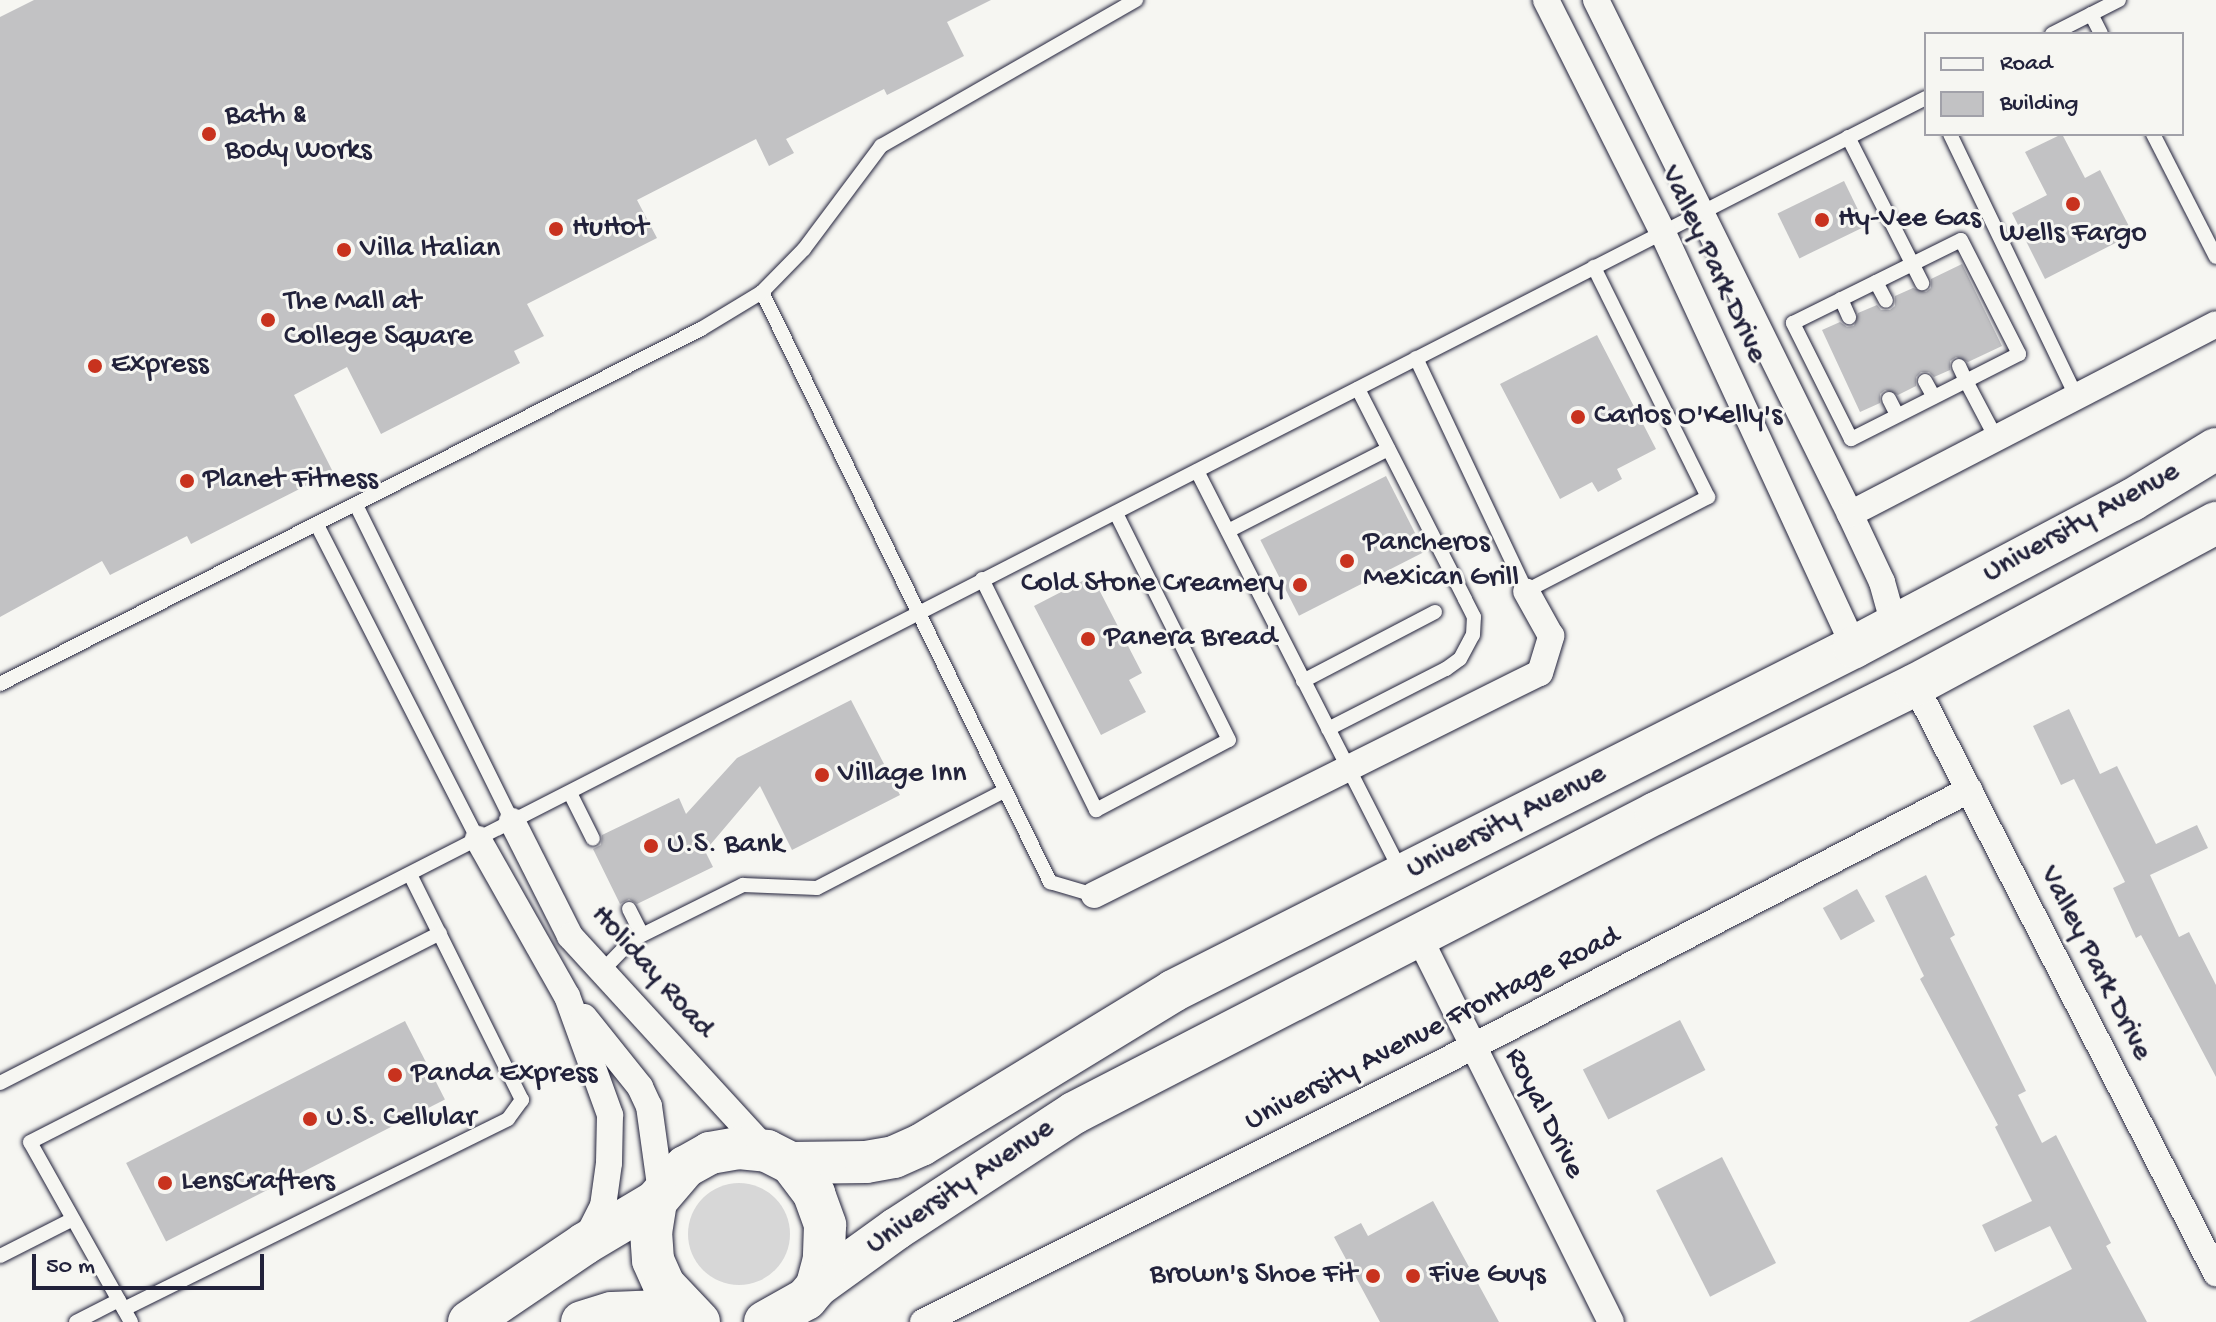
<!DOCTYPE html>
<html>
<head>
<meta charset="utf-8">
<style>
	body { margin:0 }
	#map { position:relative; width:2216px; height:1322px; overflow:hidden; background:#f6f6f2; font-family:"Gochi Hand",sans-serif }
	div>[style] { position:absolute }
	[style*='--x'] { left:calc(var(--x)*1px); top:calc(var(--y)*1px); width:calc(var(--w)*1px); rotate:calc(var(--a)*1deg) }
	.green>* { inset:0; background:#d7d7d7 }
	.round { border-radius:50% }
	.building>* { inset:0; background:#c2c2c4; transform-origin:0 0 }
	.roads { filter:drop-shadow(0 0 2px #22223b) drop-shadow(0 0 2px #22223b) }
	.lane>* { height:14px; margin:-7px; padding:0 7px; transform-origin:7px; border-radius:7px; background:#f6f6f2 }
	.street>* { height:26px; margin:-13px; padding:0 13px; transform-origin:13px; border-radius:13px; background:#f6f6f2 }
	.primary>* { height:42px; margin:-21px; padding:0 21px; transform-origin:21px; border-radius:21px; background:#f6f6f2 }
	.dots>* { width:22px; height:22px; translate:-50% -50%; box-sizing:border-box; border:4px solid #f6f6f2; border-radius:50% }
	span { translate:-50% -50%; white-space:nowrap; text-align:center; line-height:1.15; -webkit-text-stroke:6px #f6f6f2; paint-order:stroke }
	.poi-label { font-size:30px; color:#22223b }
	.left { translate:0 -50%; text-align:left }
	.right { translate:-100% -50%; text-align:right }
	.street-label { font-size:30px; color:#22223b }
	.legend { position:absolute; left:1924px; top:32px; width:260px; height:104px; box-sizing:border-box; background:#f6f6f2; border:2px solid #a1a1a9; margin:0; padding:10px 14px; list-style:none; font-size:24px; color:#22223b }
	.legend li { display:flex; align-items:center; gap:16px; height:40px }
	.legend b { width:40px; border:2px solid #a1a1a9 }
	.scale { position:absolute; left:32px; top:1254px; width:232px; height:36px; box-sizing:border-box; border:4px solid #22223b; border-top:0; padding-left:10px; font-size:24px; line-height:28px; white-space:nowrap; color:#22223b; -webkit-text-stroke:6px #f6f6f2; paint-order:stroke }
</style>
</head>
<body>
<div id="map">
	<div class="green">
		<div class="round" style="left:688px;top:1183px;width:102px;height:102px"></div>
	</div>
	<div class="building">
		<div style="clip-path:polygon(34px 0,991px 0,947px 22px,964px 56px,887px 95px,884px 89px,786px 139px,794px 153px,769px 166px,756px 139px,637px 200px,657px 238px,527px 304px,544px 336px,514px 351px,520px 363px,381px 434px,347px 367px,294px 395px,333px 472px,191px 544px,187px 536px,110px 575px,102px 561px,0 617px,0 17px)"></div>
		<div style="clip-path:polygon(2062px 134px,2085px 178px,2100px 170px,2133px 234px,2045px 279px,2012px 213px,2047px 195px,2025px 152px)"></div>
		<div style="left:1844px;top:181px;width:50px;height:74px;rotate:64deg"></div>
		<div style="clip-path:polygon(1962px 264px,2002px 346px,1968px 362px,1956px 357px,1950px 361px,1950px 370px,1934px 377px,1929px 372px,1921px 372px,1916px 377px,1916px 386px,1898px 395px,1885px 390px,1880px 394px,1880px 403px,1860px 412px,1822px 330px,1840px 322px,1847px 327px,1854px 326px,1858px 313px,1877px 305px,1881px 310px,1890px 310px,1895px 306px,1895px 296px,1913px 288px,1926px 292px,1931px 288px,1931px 279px)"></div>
		<div style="clip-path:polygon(1597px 335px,1656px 449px,1617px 469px,1622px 479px,1598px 492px,1592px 482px,1560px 499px,1500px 384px)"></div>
		<div style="left:1386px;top:476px;width:85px;height:141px;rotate:63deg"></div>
		<div style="clip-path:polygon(1092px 576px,1142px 673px,1129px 680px,1146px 712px,1101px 735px,1034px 606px)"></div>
		<div style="clip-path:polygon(851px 700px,900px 795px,792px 850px,760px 786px,705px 851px,713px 867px,637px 904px,629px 899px,620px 904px,593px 849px,601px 845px,602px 835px,679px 798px,686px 814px,737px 758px)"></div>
		<div style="clip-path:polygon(2069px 709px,2100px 774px,2117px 766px,2156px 844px,2197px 825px,2208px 848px,2150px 875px,2179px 937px,2189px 932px,2216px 985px,2216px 1077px,2141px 935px,2136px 938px,2113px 888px,2125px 882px,2074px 779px,2061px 785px,2033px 726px)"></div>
		<div style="clip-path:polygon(1926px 875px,1955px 935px,1950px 938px,2026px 1091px,2018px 1095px,2042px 1143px,2056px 1135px,2111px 1243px,2106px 1246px,2147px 1322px,1969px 1322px,2072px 1269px,2050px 1226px,1995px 1252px,1982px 1225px,2032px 1201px,1995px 1127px,1998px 1125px,1920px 979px,1924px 976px,1885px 896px)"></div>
		<div style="left:1857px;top:889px;width:37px;height:39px;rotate:61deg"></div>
		<div style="left:1680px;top:1020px;width:56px;height:109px;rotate:63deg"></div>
		<div style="left:405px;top:1021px;width:88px;height:313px;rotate:63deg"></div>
		<div style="left:1722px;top:1157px;width:119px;height:74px;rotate:63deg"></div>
		<div style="clip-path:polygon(1433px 1201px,1499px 1322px,1380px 1322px,1334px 1237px,1361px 1223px,1368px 1236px)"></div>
	</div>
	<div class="roads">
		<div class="lane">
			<div style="--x:2091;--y:14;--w:22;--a:63"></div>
			<div style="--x:2052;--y:34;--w:75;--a:-26.9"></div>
			<div style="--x:1950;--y:134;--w:291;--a:64.3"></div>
			<div style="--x:2153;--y:134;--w:138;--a:62.9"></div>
			<div style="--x:1848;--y:137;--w:164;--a:63.1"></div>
			<div style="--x:1876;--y:282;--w:21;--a:62"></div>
			<div style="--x:762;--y:292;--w:657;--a:63.98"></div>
			<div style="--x:1050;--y:882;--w:46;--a:16.5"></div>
			<div style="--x:1841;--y:299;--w:20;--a:66"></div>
			<div style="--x:1416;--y:358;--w:258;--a:64.7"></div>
			<div style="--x:1526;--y:591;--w:205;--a:-27.3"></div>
			<div style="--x:1708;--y:497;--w:257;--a:-116.4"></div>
			<div style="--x:1959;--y:366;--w:17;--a:65"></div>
			<div style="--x:1966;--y:381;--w:129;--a:153.2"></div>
			<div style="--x:1851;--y:439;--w:130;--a:-116.6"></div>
			<div style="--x:1793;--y:323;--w:187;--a:-26.3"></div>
			<div style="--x:1961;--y:240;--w:128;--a:63"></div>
			<div style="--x:2019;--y:354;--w:59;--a:153"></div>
			<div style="--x:1966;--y:381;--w:64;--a:62.2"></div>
			<div style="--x:1925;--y:381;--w:18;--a:61"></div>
			<div style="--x:1889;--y:399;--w:18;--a:63"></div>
			<div style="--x:1197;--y:471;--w:452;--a:63"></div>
			<div style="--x:356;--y:505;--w:352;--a:63.7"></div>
			<div style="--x:317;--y:525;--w:353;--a:62.9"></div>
			<div style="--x:1228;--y:531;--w:180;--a:-27.1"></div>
			<div style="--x:982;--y:579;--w:258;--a:63.7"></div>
			<div style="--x:1096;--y:810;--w:150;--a:-27.8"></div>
			<div style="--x:1229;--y:740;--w:254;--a:-116.5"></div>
			<div style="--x:1303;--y:681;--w:149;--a:-27.6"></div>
			<div style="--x:0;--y:684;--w:786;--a:-26.86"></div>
			<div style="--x:701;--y:329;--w:71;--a:-31.2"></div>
			<div style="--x:762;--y:292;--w:60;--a:-45.7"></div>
			<div style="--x:804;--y:249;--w:129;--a:-53.2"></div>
			<div style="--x:881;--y:146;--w:294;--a:-29.8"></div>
			<div style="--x:1328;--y:729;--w:132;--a:-27"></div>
			<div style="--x:1446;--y:669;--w:17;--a:-36"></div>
			<div style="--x:1460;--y:659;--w:27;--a:-62"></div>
			<div style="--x:1473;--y:635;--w:18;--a:-87"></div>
			<div style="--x:1474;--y:617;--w:20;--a:-117"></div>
			<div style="--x:1465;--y:599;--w:236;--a:-117"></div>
			<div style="--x:570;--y:793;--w:51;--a:63.4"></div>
			<div style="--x:629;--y:909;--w:28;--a:63"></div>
			<div style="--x:601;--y:972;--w:45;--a:-45.9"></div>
			<div style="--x:632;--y:940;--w:124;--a:-26.4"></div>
			<div style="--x:743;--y:885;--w:74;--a:2.3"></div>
			<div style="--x:817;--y:888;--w:211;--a:-27.4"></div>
			<div style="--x:0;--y:1083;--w:2163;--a:-27.09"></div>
			<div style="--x:0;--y:1256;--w:80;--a:-26.9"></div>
			<div style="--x:124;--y:1309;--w:428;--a:-26.3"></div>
			<div style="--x:508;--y:1119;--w:24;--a:-54"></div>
			<div style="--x:522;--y:1100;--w:250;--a:-116.4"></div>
			<div style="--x:76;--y:1322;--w:48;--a:-27.1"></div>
			<div style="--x:131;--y:1322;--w:206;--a:-119.3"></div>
			<div style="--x:30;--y:1142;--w:460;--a:-27"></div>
		</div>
		<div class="street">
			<div style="--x:1546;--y:0;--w:258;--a:63.3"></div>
			<div style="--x:1662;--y:231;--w:458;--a:65.2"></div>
			<div style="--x:1596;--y:0;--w:573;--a:63.7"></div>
			<div style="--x:1850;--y:514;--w:75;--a:64.8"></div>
			<div style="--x:1882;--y:582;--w:45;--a:74.4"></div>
			<div style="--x:1850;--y:514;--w:412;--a:-27.4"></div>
			<div style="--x:1915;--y:685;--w:661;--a:62.89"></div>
			<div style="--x:512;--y:821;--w:129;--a:63.2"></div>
			<div style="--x:570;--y:936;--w:292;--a:47.5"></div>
			<div style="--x:478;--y:839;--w:180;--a:60.5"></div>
			<div style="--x:567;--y:996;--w:127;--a:70.1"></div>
			<div style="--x:610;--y:1115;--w:48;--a:91.2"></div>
			<div style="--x:609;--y:1163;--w:43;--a:97.9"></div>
			<div style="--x:603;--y:1206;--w:38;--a:117"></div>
			<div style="--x:1094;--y:895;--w:498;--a:-26.5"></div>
			<div style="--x:1540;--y:673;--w:39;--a:-73"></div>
			<div style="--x:1551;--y:636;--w:51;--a:-119.1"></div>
			<div style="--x:1418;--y:935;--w:432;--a:63.5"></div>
			<div style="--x:584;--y:1017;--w:90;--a:51.3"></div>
			<div style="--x:640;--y:1087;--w:21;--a:65"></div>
			<div style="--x:649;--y:1106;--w:88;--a:82.1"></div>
			<div style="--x:923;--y:1322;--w:577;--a:-26.57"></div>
			<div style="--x:1439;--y:1064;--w:597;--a:-27.34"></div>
		</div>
		<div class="primary">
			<div style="--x:791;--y:1163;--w:75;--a:-0.8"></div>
			<div style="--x:866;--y:1162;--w:28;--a:-10"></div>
			<div style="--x:894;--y:1157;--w:30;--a:-24"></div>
			<div style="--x:921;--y:1145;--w:295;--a:-31.4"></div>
			<div style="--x:1173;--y:991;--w:763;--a:-26.8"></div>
			<div style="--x:1854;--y:647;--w:314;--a:-27.9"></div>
			<div style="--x:2132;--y:500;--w:98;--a:-31.3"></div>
			<div style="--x:817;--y:1286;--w:97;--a:-35.8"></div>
			<div style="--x:896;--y:1229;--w:212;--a:-33.1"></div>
			<div style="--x:1074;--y:1113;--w:655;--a:-27.27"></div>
			<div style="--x:1656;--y:813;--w:289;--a:-26.3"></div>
			<div style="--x:1915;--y:685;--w:342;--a:-28.3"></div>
			<div style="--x:469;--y:1322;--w:139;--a:-34.1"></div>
			<div style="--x:584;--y:1244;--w:84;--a:-30.8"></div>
			<div style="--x:582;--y:1322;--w:31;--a:-17"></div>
			<div style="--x:612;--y:1313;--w:73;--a:-2.4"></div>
			<div style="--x:699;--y:1322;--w:51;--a:-133.4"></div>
			<div style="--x:664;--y:1285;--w:27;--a:-114"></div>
			<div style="--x:653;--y:1260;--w:27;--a:-94"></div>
			<div style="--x:651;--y:1233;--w:32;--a:-81"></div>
			<div style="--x:656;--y:1201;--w:45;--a:-49.5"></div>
			<div style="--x:685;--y:1167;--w:29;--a:-29"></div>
			<div style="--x:710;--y:1153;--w:29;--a:-10"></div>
			<div style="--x:739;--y:1148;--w:28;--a:6"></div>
			<div style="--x:767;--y:1151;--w:27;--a:27"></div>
			<div style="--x:791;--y:1163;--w:39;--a:53"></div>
			<div style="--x:814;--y:1194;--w:33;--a:70"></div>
			<div style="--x:825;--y:1225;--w:34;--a:92"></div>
			<div style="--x:824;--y:1259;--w:28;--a:105"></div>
			<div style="--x:817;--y:1286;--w:17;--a:130"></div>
			<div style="--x:806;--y:1299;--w:47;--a:150.7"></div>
		</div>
	</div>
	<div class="dots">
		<div style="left:209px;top:134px;background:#c8321e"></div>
		<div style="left:2073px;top:204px;background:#c8321e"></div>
		<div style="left:1822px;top:220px;background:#c8321e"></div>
		<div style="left:556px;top:229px;background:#c8321e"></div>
		<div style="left:344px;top:250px;background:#c8321e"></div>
		<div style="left:268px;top:320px;background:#c8321e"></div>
		<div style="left:95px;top:366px;background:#c8321e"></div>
		<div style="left:1578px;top:417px;background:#c8321e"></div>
		<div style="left:187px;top:481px;background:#c8321e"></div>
		<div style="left:1347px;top:561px;background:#c8321e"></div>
		<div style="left:1300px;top:585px;background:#c8321e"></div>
		<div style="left:1088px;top:639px;background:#c8321e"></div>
		<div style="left:822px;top:775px;background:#c8321e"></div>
		<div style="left:651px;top:846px;background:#c8321e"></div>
		<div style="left:395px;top:1075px;background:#c8321e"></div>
		<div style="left:310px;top:1119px;background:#c8321e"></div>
		<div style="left:165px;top:1183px;background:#c8321e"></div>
		<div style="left:1373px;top:1276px;background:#c8321e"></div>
		<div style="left:1413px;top:1276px;background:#c8321e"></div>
	</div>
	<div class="poi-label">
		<span class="left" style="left:225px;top:134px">Bath &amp;<br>Body Works</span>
		<span class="left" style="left:1838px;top:220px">Hy-Vee Gas</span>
		<span class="left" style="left:572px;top:229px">HuHot</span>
		<span style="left:2073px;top:235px">Wells Fargo</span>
		<span class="left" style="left:360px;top:250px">Villa Italian</span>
		<span class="left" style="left:284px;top:320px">The Mall at<br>College Square</span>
		<span class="left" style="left:111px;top:366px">Express</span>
		<span class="left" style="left:1594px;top:417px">Carlos O'Kelly's</span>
		<span class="left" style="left:203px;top:481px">Planet Fitness</span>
		<span class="left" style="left:1363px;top:561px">Pancheros<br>Mexican Grill</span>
		<span class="right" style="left:1284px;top:585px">Cold Stone Creamery</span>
		<span class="left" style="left:1104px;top:639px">Panera Bread</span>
		<span class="left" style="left:838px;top:775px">Village Inn</span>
		<span class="left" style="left:667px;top:846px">U.S. Bank</span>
		<span class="left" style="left:411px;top:1075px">Panda Express</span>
		<span class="left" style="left:326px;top:1119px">U.S. Cellular</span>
		<span class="left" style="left:181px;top:1183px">LensCrafters</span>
		<span class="right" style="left:1357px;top:1276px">Brown's Shoe Fit</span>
		<span class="left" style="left:1429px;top:1276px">Five Guys</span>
	</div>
	<div class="street-label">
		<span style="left:1712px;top:265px;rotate:65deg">Valley Park Drive</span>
		<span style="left:2082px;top:524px;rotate:-29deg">University Avenue</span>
		<span style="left:1507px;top:823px;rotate:-27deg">University Avenue</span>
		<span style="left:2094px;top:964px;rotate:63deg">Valley Park Drive</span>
		<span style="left:651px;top:973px;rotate:48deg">Holiday Road</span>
		<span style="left:1433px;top:1030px;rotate:-27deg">University Avenue Frontage Road</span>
		<span style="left:1543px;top:1114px;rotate:63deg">Royal Drive</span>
		<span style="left:961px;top:1188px;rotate:-34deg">University Avenue</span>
	</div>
	<ul class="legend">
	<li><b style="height:10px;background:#f6f6f2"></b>Road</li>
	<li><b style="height:22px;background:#c2c2c4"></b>Building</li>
	</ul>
	<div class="scale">50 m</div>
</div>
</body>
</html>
